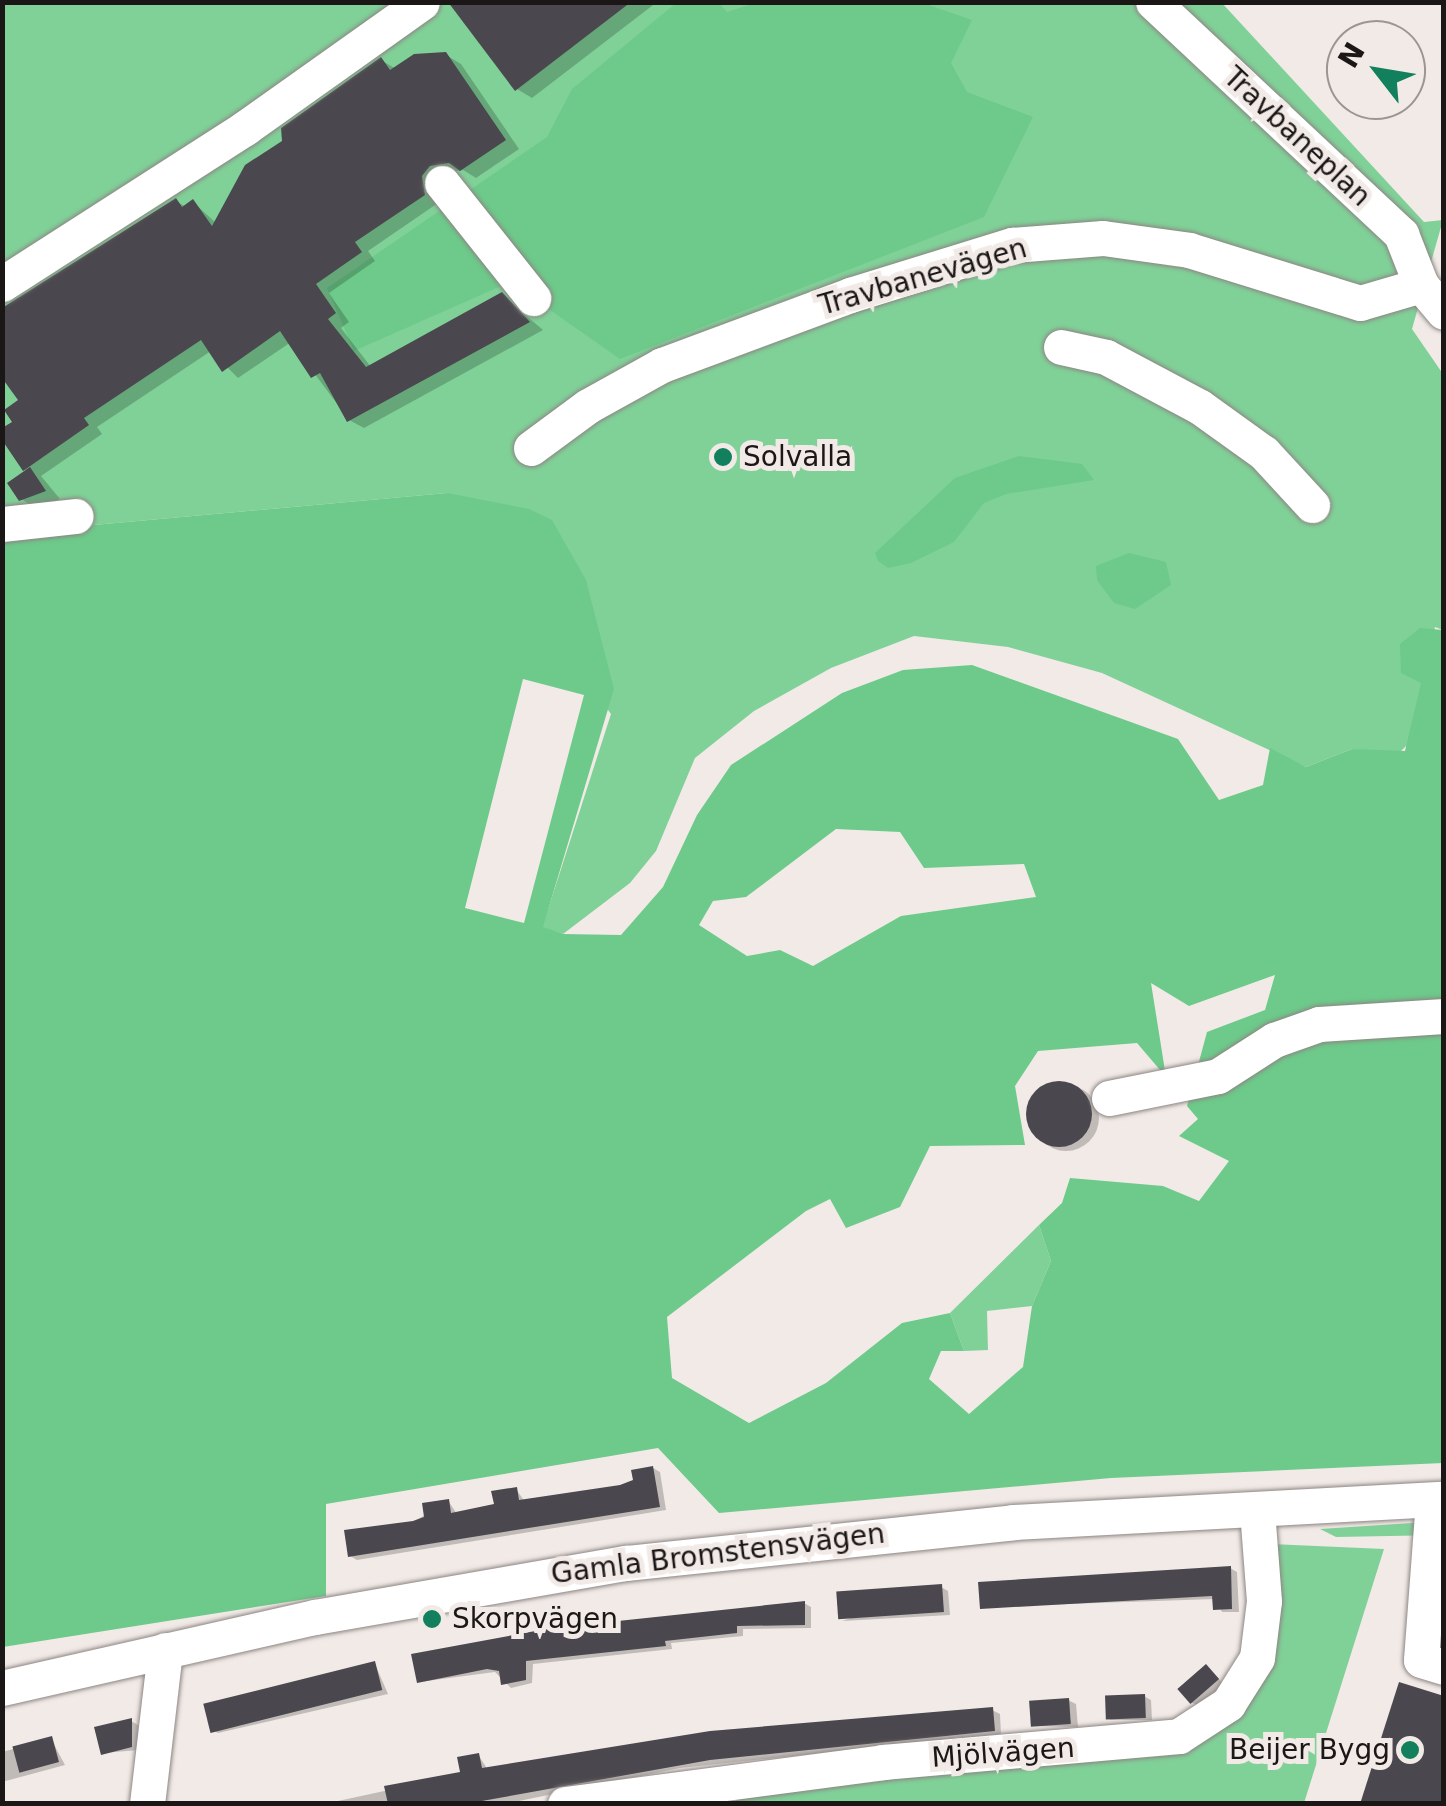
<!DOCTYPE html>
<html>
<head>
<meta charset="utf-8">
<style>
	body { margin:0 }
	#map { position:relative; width:1446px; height:1806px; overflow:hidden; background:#f2eae7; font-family:"DejaVu Sans",sans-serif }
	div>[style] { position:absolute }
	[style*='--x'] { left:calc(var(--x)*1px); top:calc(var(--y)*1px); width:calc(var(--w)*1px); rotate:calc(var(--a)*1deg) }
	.green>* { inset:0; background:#80d198 }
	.forest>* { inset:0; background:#6dca8a }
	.shadow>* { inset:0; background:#0003 }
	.round { border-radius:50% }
	.building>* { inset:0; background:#4a484e; transform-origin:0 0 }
	.roads { filter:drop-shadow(0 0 2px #8c8583) drop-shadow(0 0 2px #8c8583) }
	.minor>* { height:35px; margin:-17.5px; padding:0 17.5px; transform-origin:17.5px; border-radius:17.5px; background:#fff }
	.dots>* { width:28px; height:28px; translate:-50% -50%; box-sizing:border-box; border:5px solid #f2eae7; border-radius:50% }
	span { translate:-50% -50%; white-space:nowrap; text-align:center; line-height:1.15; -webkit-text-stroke:10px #f2eae7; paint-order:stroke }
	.street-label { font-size:28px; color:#1a1716 }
	.poi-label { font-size:28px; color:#1a1716 }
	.left { translate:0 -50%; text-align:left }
	.right { translate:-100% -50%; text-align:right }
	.frame { position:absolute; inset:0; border:5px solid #1a1716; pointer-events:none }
	.north { position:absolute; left:1326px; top:20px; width:100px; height:100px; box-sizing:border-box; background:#f2eae7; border:2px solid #9c9693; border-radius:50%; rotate:301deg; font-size:28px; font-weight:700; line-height:40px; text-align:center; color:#1a1716 }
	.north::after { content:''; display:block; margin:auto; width:35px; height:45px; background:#12805d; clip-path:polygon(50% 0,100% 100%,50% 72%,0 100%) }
</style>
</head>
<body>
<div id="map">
	<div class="green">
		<div style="clip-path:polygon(2px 3px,1222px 3px,1424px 222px,1443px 220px,1412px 329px,1443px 374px,1443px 630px,1435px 627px,1410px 742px,1397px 755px,1352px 749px,1306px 767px,1102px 673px,1008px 647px,914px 636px,831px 668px,754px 711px,695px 758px,656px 851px,630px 883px,563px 934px,542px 928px,611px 714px,447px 493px,17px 532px,2px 497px)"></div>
		<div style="clip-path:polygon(1039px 1225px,1051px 1261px,1032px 1306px,987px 1311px,988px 1350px,964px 1351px,950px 1313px)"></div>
		<div style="clip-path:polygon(1443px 1521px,1443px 1535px,1336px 1537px,1320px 1529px)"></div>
		<div style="clip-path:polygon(1271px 1544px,1384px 1549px,1304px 1803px,736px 1804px,737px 1788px,1237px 1712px)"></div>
	</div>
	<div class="forest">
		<div style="clip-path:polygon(758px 2px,923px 3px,972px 20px,951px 63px,967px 92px,1033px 117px,984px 217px,620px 359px,510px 282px,354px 351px,327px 288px,547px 137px,572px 89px,676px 3px,719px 3px,727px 12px)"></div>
		<div style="clip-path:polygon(1019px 456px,1082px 464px,1094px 480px,1006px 494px,984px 503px,954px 542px,911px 563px,888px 568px,878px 561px,875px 553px,955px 478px)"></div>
		<div style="clip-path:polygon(evenodd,447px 493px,529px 509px,552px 520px,586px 580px,614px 689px,543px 927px,563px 934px,621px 935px,663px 887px,697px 815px,731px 765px,842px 693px,903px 670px,972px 665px,1178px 739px,1219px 800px,1263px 785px,1270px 748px,1306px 767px,1352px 749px,1405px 751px,1421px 683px,1401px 673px,1400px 644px,1420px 628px,1443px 630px,1443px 1463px,1111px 1478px,719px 1513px,658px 1448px,326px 1504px,326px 1596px,3px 1647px,2px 497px,17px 532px,447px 493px,523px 679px,584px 695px,524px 923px,465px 908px,523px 679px,447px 493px,836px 829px,900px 832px,924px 868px,1024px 864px,1036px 897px,901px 916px,813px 966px,780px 950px,747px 956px,699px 925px,713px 901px,746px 897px,836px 829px,447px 493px,1275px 975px,1265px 1010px,1207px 1032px,1187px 1106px,1198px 1119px,1179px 1136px,1229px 1161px,1199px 1201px,1163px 1186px,1070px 1178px,1062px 1203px,1039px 1225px,1051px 1261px,1032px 1306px,1023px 1367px,969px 1414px,929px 1379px,941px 1351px,964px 1351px,950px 1313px,902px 1323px,826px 1383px,749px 1423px,672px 1378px,667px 1317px,806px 1211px,830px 1199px,846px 1228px,900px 1207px,930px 1146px,1025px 1145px,1015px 1086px,1038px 1051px,1137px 1043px,1166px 1077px,1151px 983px,1189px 1006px,1275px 975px)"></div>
		<div style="clip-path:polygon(1129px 553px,1166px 562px,1171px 585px,1135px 609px,1114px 603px,1097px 580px,1096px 566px)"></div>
	</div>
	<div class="shadow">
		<div style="clip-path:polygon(456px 2px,657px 2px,532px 98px,517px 89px)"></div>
		<div style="clip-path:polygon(446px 55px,461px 64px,519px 149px,476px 178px,463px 170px,445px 173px,438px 203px,368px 251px,375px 261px,329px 293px,349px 322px,341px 328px,371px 367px,502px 295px,543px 330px,364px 428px,349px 420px,291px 342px,238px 378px,211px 351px,97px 427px,102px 434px,41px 476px,60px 499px,36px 508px,21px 499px,25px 469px,94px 369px,176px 201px,186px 207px,193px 202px,216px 223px,284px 143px,381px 60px,396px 69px)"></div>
		<div class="round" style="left:1033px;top:1085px;width:66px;height:66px"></div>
		<div style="clip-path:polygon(653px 1468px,660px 1472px,666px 1510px,357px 1560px,350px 1556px,449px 1502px,457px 1514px,497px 1506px,516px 1489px,525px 1502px,621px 1488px)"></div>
		<div style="clip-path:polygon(1230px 1568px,1237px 1572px,1239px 1612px,1222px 1612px,1215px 1599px,982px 1607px)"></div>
		<div style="clip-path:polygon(941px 1587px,948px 1591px,950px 1615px,842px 1621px)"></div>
		<div style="clip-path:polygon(804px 1603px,811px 1607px,811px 1628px,743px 1629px,743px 1636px,671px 1643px,672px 1649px,533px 1664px,532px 1683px,511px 1688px,495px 1672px,419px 1682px)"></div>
		<div style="clip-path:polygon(375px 1664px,388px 1694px,218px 1733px,211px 1729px)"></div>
		<div style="clip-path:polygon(1206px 1667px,1224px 1684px,1198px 1706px,1191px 1702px)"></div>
		<div style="clip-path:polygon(1144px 1696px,1151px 1700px,1152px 1720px,1109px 1720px)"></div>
		<div style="clip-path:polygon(1068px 1700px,1076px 1704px,1078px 1727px,1033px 1726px)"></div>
		<div style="clip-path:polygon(992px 1710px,1000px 1714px,1001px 1734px,680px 1768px,504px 1804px,324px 1804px,463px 1774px,479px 1756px,488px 1770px)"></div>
		<div style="clip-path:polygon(131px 1721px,138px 1725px,139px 1750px,103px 1753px)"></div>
		<div style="clip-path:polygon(51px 1739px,65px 1765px,2px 1782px,2px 1752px)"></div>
	</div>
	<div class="building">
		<div style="clip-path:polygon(448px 2px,631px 2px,515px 91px)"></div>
		<div style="clip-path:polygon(446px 52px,506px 140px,460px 171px,449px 163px,430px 166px,422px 176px,425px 195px,355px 242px,362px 252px,316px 284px,336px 313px,328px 319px,366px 367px,502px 292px,530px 322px,347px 422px,320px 373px,311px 378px,280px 331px,222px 372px,201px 340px,84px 418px,89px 425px,23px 471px,2px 440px,2px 428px,12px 422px,4px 410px,18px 400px,2px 378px,2px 308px,176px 198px,182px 207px,193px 199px,212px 226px,245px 165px,282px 141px,281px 128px,381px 57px,390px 70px,414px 54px)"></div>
		<div style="clip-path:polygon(30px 467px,46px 491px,19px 501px,7px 483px)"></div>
		<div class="round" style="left:1026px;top:1081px;width:66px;height:66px"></div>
		<div style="clip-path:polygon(653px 1466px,660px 1507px,348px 1557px,344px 1530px,413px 1521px,424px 1517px,422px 1503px,449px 1499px,451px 1513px,494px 1504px,491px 1491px,517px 1487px,519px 1500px,620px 1485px,633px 1480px,631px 1470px)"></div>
		<div style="clip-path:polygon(1231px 1566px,1232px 1609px,1213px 1610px,1212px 1596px,980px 1609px,978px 1582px)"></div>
		<div style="left:942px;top:1584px;width:28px;height:106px;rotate:86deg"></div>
		<div style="clip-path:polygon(805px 1601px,805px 1625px,737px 1626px,737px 1633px,665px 1641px,666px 1646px,526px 1661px,526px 1680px,501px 1685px,499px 1671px,487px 1669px,417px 1683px,411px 1654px,552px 1628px)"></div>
		<div style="left:375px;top:1661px;width:30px;height:177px;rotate:76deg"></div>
		<div style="left:1206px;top:1664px;width:20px;height:38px;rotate:49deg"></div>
		<div style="clip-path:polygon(1399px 1682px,1444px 1696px,1444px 1804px,1360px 1804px)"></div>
		<div style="left:1145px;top:1694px;width:24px;height:40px;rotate:88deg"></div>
		<div style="left:1069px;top:1698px;width:26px;height:40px;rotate:86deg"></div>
		<div style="clip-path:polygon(993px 1707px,995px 1731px,710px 1760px,465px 1804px,388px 1804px,384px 1786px,460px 1772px,457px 1757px,479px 1753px,482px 1768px,710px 1731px)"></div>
		<div style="clip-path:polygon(132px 1718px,132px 1747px,101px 1755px,94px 1727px)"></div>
		<div style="left:52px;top:1736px;width:27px;height:41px;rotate:75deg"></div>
	</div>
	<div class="roads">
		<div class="minor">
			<div style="--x:1153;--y:2;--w:340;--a:43.1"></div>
			<div style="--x:1401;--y:234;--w:55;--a:68.6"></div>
			<div style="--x:1421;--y:285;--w:35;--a:50"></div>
			<div style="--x:442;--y:183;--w:147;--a:51.6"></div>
			<div style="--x:2;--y:284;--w:289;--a:-32.7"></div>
			<div style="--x:245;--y:128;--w:217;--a:-35.4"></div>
			<div style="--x:1061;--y:347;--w:46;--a:12.5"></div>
			<div style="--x:1106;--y:357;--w:106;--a:28"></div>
			<div style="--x:1200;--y:407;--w:79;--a:35.7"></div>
			<div style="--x:1264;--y:453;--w:71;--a:47.3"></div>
			<div style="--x:531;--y:448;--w:71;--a:-36.4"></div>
			<div style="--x:588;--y:406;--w:85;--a:-29"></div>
			<div style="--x:662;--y:365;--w:201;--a:-20.4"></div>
			<div style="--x:850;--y:295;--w:170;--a:-17.2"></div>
			<div style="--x:1012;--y:245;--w:91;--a:-4.4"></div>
			<div style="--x:1103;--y:238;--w:87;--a:7.9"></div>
			<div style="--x:1189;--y:250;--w:179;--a:17.2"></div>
			<div style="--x:1360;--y:303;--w:64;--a:-16.4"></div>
			<div style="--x:2;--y:524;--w:74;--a:-6.2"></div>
			<div style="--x:1109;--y:1098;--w:111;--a:-11.4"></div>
			<div style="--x:1218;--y:1076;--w:67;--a:-32.7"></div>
			<div style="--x:1274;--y:1040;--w:48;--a:-19.6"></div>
			<div style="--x:1319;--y:1024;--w:125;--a:-3.7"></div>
			<div style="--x:1433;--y:1500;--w:160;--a:94.3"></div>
			<div style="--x:1421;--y:1660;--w:24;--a:17"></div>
			<div style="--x:2;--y:1688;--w:321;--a:-12.8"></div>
			<div style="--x:315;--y:1617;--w:316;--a:-9.9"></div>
			<div style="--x:626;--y:1563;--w:389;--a:-6"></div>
			<div style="--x:1013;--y:1522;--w:432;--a:-3.1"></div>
			<div style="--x:147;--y:1804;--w:155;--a:-83.3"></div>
			<div style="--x:565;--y:1804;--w:321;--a:-7.5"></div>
			<div style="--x:883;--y:1762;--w:297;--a:-5"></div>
			<div style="--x:1179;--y:1736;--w:59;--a:-33.1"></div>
			<div style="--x:1228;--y:1704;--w:54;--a:-57.8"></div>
			<div style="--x:1257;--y:1658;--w:57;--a:-83"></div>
			<div style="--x:1264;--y:1601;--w:92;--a:-94.4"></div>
		</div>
	</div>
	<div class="dots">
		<div style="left:723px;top:457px;background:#12805d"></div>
		<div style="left:432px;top:1619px;background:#12805d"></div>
		<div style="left:1410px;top:1750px;background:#12805d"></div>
	</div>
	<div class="street-label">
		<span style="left:1297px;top:137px;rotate:43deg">Travbaneplan</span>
		<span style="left:923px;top:277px;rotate:-16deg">Travbanevägen</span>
		<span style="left:718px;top:1554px;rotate:-7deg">Gamla Bromstensvägen</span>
		<span style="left:1003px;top:1753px;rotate:-4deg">Mjölvägen</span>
	</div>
	<div class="poi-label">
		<span class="left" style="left:743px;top:457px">Solvalla</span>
		<span class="left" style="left:452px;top:1619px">Skorpvägen</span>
		<span class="right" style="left:1390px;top:1750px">Beijer Bygg</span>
	</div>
	<div class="frame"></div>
	<div class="north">N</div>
</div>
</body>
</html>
